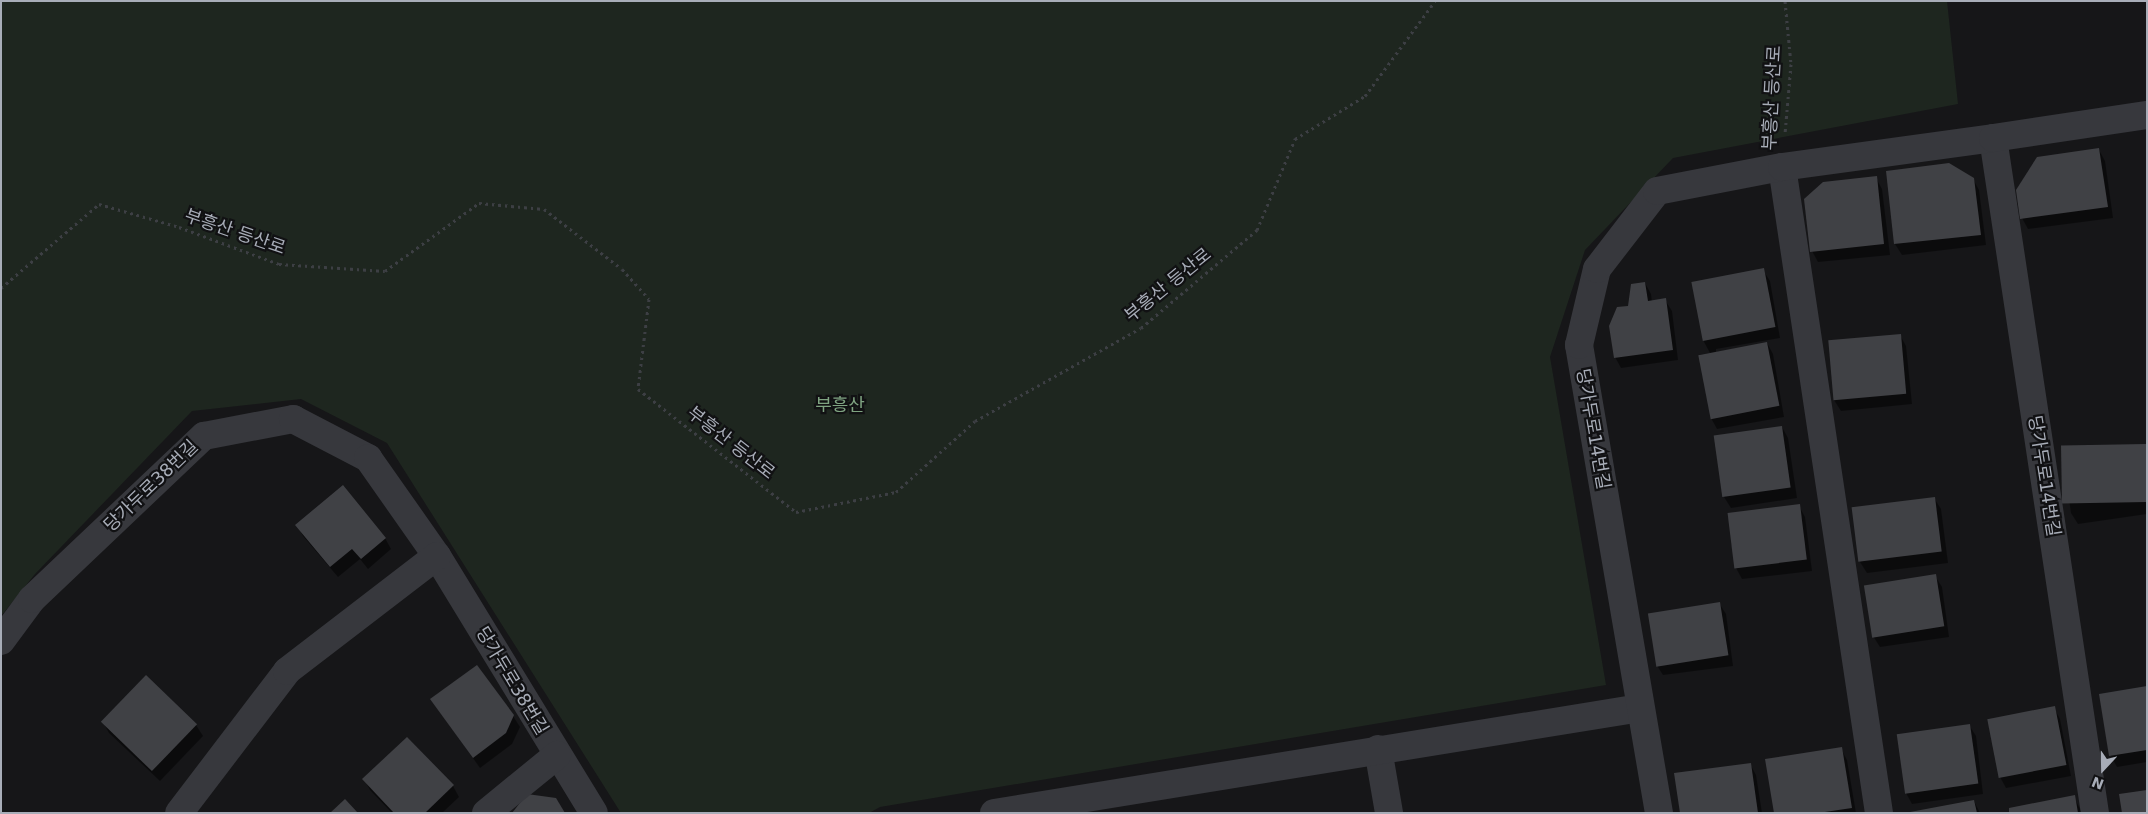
<!DOCTYPE html>
<html>
<head>
<meta charset="utf-8">
<style>
	body { margin:0 }
	#map { position:relative; width:2148px; height:814px; overflow:hidden; background:#161618; font-family:"DejaVu Sans","Noto Sans KR",sans-serif }
	div>[style] { position:absolute }
	[style*='--x'] { left:calc(var(--x)*1px); top:calc(var(--y)*1px); width:calc(var(--w)*1px); rotate:calc(var(--a)*1deg) }
	.green>* { inset:0; background:#1e261f }
	.shadow>* { inset:0; background:#0007 }
	.building>* { inset:0; background:#404145; transform-origin:0 0 }
	.path>* { height:3px; margin-top:-1.5px; transform-origin:0; background:repeating-linear-gradient(90deg,#3d3f44 0 2.5px,transparent 0 6.5px) }
	.street>* { height:28px; margin:-14px; padding:0 14px; transform-origin:14px; border-radius:14px; background:#37383d }
	span { translate:-50% -50%; white-space:nowrap; text-align:center; line-height:1.15; -webkit-text-stroke:4.5px #111113; paint-order:stroke }
	.street-label { font-size:18px; color:#a8adb8 }
	.park-label { font-size:18px; color:#7fa381 }
	.frame { position:absolute; inset:0; border:2px solid #a8adb8; pointer-events:none }
	.north { position:absolute; left:2078px; top:744px; width:50px; height:50px; -webkit-text-stroke:4px #111113; paint-order:stroke; rotate:201deg; font-size:14px; font-weight:700; line-height:20px; text-align:center; color:#a8adb8 }
	.north::after { content:''; display:block; margin:auto; width:18px; height:22px; background:#a8adb8; clip-path:polygon(50% 0,100% 100%,50% 72%,0 100%) }
</style>
</head>
<body>
<div id="map">
	<div class="green">
		<div style="clip-path:polygon(1px 1px,1947px 1px,1958px 104px,1673px 158px,1585px 250px,1550px 357px,1606px 685px,880px 807px,869px 813px,621px 813px,387px 443px,301px 399px,192px 411px,35px 574px,1px 616px)"></div>
	</div>
	<div class="shadow">
		<div style="clip-path:polygon(2099px 150px,2105px 161px,2113px 218px,2028px 229px,2022px 218px)"></div>
		<div style="clip-path:polygon(1887px 172px,1973px 179px,1979px 190px,1986px 245px,1902px 255px,1895px 244px)"></div>
		<div style="clip-path:polygon(1876px 178px,1882px 189px,1890px 255px,1818px 262px,1812px 251px)"></div>
		<div style="clip-path:polygon(1763px 270px,1770px 281px,1780px 338px,1716px 349px,1716px 352px,1767px 343px,1773px 354px,1784px 417px,1717px 429px,1711px 418px,1699px 355px,1710px 353px,1703px 340px)"></div>
		<div style="clip-path:polygon(1645px 283px,1651px 294px,1652px 302px,1665px 300px,1672px 311px,1678px 360px,1621px 368px,1615px 357px,1629px 308px)"></div>
		<div style="clip-path:polygon(1900px 335px,1906px 346px,1912px 404px,1841px 411px,1834px 400px)"></div>
		<div style="clip-path:polygon(1782px 427px,1788px 438px,1797px 498px,1731px 508px,1724px 497px)"></div>
		<div style="clip-path:polygon(2145px 445px,2147px 514px,2078px 524px,2071px 513px,2063px 457px)"></div>
		<div style="clip-path:polygon(1934px 498px,1941px 509px,1948px 563px,1867px 573px,1860px 562px)"></div>
		<div style="clip-path:polygon(1799px 506px,1805px 517px,1812px 571px,1742px 579px,1736px 568px)"></div>
		<div style="clip-path:polygon(297px 525px,385px 538px,391px 549px,368px 569px,360px 559px,338px 577px,303px 536px)"></div>
		<div style="clip-path:polygon(1935px 576px,1942px 587px,1949px 637px,1880px 647px,1873px 636px)"></div>
		<div style="clip-path:polygon(1719px 603px,1726px 614px,1733px 666px,1663px 675px,1656px 664px)"></div>
		<div style="clip-path:polygon(2147px 687px,2147px 762px,2117px 767px,2111px 756px,2100px 695px)"></div>
		<div style="clip-path:polygon(432px 700px,513px 716px,520px 727px,512px 744px,480px 768px)"></div>
		<div style="clip-path:polygon(2054px 708px,2060px 719px,2071px 776px,2006px 788px,2000px 777px)"></div>
		<div style="clip-path:polygon(103px 722px,196px 725px,203px 736px,160px 781px,109px 733px)"></div>
		<div style="clip-path:polygon(1969px 725px,1976px 736px,1983px 794px,1912px 804px,1906px 793px)"></div>
		<div style="clip-path:polygon(1841px 749px,1847px 760px,1856px 813px,1775px 813px)"></div>
		<div style="clip-path:polygon(1750px 764px,1756px 775px,1762px 813px,1681px 813px)"></div>
		<div style="clip-path:polygon(364px 779px,453px 786px,459px 797px,442px 813px,392px 813px,370px 790px)"></div>
		<div style="clip-path:polygon(2074px 797px,2082px 813px,2011px 813px)"></div>
		<div style="clip-path:polygon(1974px 801px,1980px 813px,1912px 813px)"></div>
	</div>
	<div class="building">
		<div style="clip-path:polygon(2099px 148px,2108px 207px,2020px 219px,2016px 190px,2037px 157px)"></div>
		<div style="clip-path:polygon(1949px 163px,1974px 178px,1981px 235px,1894px 244px,1886px 171px)"></div>
		<div style="clip-path:polygon(1877px 176px,1884px 244px,1810px 252px,1804px 199px,1823px 182px)"></div>
		<div style="left:1764px;top:268px;width:60px;height:74px;rotate:79deg"></div>
		<div style="clip-path:polygon(1645px 282px,1648px 301px,1666px 298px,1673px 350px,1614px 358px,1609px 326px,1617px 307px,1628px 306px,1631px 284px)"></div>
		<div style="left:1901px;top:334px;width:60px;height:73px;rotate:85deg"></div>
		<div style="left:1767px;top:342px;width:65px;height:70px;rotate:79deg"></div>
		<div style="left:1782px;top:426px;width:62px;height:69px;rotate:82deg"></div>
		<div style="left:2146px;top:444px;width:58px;height:85px;rotate:89deg"></div>
		<div style="clip-path:polygon(343px 485px,386px 538px,361px 559px,352px 549px,330px 567px,295px 525px)"></div>
		<div style="left:1935px;top:497px;width:55px;height:84px;rotate:83deg"></div>
		<div style="left:1800px;top:504px;width:56px;height:73px;rotate:83deg"></div>
		<div style="left:1936px;top:574px;width:53px;height:73px;rotate:81deg"></div>
		<div style="left:1720px;top:602px;width:54px;height:73px;rotate:81deg"></div>
		<div style="clip-path:polygon(477px 665px,514px 715px,506px 733px,473px 758px,430px 699px)"></div>
		<div style="left:146px;top:675px;width:71px;height:65px;rotate:44deg"></div>
		<div style="clip-path:polygon(2147px 686px,2147px 750px,2109px 756px,2099px 694px)"></div>
		<div style="left:2055px;top:706px;width:60px;height:69px;rotate:79deg"></div>
		<div style="left:1970px;top:724px;width:60px;height:74px;rotate:82deg"></div>
		<div style="clip-path:polygon(407px 737px,454px 785px,425px 813px,394px 813px,362px 779px)"></div>
		<div style="clip-path:polygon(1842px 747px,1852px 808px,1818px 813px,1774px 813px,1765px 759px)"></div>
		<div style="clip-path:polygon(1751px 763px,1758px 813px,1680px 813px,1674px 773px)"></div>
		<div style="clip-path:polygon(2147px 790px,2147px 813px,2122px 813px,2119px 794px)"></div>
		<div style="clip-path:polygon(527px 794px,556px 798px,565px 813px,512px 813px)"></div>
		<div style="clip-path:polygon(2075px 795px,2078px 813px,2009px 813px,2009px 808px)"></div>
		<div style="clip-path:polygon(345px 799px,358px 813px,330px 813px)"></div>
		<div style="clip-path:polygon(1974px 800px,1977px 813px,1910px 813px,1910px 812px)"></div>
	</div>
	<div class="path">
		<div style="--x:1785;--y:1;--w:63;--a:84.6"></div>
		<div style="--x:1791;--y:64;--w:70;--a:94.9"></div>
		<div style="--x:1;--y:288;--w:129;--a:-40.6"></div>
		<div style="--x:99;--y:204;--w:83;--a:16"></div>
		<div style="--x:179;--y:227;--w:107;--a:20.3"></div>
		<div style="--x:279;--y:264;--w:106;--a:3.8"></div>
		<div style="--x:385;--y:271;--w:116;--a:-35.9"></div>
		<div style="--x:479;--y:203;--w:65;--a:5.3"></div>
		<div style="--x:544;--y:209;--w:98;--a:37.6"></div>
		<div style="--x:622;--y:269;--w:40;--a:48"></div>
		<div style="--x:649;--y:299;--w:91;--a:97"></div>
		<div style="--x:638;--y:389;--w:200;--a:37.9"></div>
		<div style="--x:796;--y:512;--w:102;--a:-11.3"></div>
		<div style="--x:896;--y:492;--w:106;--a:-41.9"></div>
		<div style="--x:975;--y:421;--w:190;--a:-29.3"></div>
		<div style="--x:1141;--y:328;--w:152;--a:-40.2"></div>
		<div style="--x:1257;--y:230;--w:99;--a:-67.3"></div>
		<div style="--x:1295;--y:139;--w:82;--a:-31.6"></div>
		<div style="--x:1365;--y:96;--w:118;--a:-53.6"></div>
	</div>
	<div class="street">
		<div style="--x:1993;--y:138;--w:683;--a:81.41"></div>
		<div style="--x:1782;--y:167;--w:653;--a:81.46"></div>
		<div style="--x:1;--y:641;--w:52;--a:-53.6"></div>
		<div style="--x:32;--y:599;--w:237;--a:-43.5"></div>
		<div style="--x:204;--y:436;--w:91;--a:-10.8"></div>
		<div style="--x:293;--y:419;--w:85;--a:27.5"></div>
		<div style="--x:368;--y:458;--w:120;--a:54.9"></div>
		<div style="--x:437;--y:556;--w:301;--a:58.6"></div>
		<div style="--x:1378;--y:749;--w:65;--a:80.2"></div>
		<div style="--x:179;--y:813;--w:178;--a:-52.7"></div>
		<div style="--x:287;--y:671;--w:189;--a:-37.5"></div>
		<div style="--x:486;--y:813;--w:92;--a:-39.2"></div>
		<div style="--x:994;--y:813;--w:654;--a:-9.23"></div>
		<div style="--x:1659;--y:813;--w:475;--a:-99.7"></div>
		<div style="--x:1579;--y:345;--w:78;--a:-76.7"></div>
		<div style="--x:1597;--y:269;--w:98;--a:-52.4"></div>
		<div style="--x:1657;--y:191;--w:127;--a:-10.9"></div>
		<div style="--x:1782;--y:167;--w:213;--a:-7.8"></div>
		<div style="--x:1993;--y:138;--w:156;--a:-8.5"></div>
	</div>
	<div class="street-label">
		<span style="left:1772px;top:98px;rotate:-87deg">부흥산 등산로</span>
		<span style="left:235px;top:232px;rotate:19deg">부흥산 등산로</span>
		<span style="left:1168px;top:285px;rotate:-39deg">부흥산 등산로</span>
		<span style="left:1593px;top:429px;rotate:80deg">당가두로14번길</span>
		<span style="left:731px;top:443px;rotate:38deg">부흥산 등산로</span>
		<span style="left:2044px;top:476px;rotate:81deg">당가두로14번길</span>
		<span style="left:151px;top:486px;rotate:-44deg">당가두로38번길</span>
		<span style="left:512px;top:681px;rotate:59deg">당가두로38번길</span>
	</div>
	<div class="park-label">
		<span style="left:840px;top:405px">부흥산</span>
	</div>
	<div class="frame"></div>
	<div class="north">N</div>
</div>
</body>
</html>
